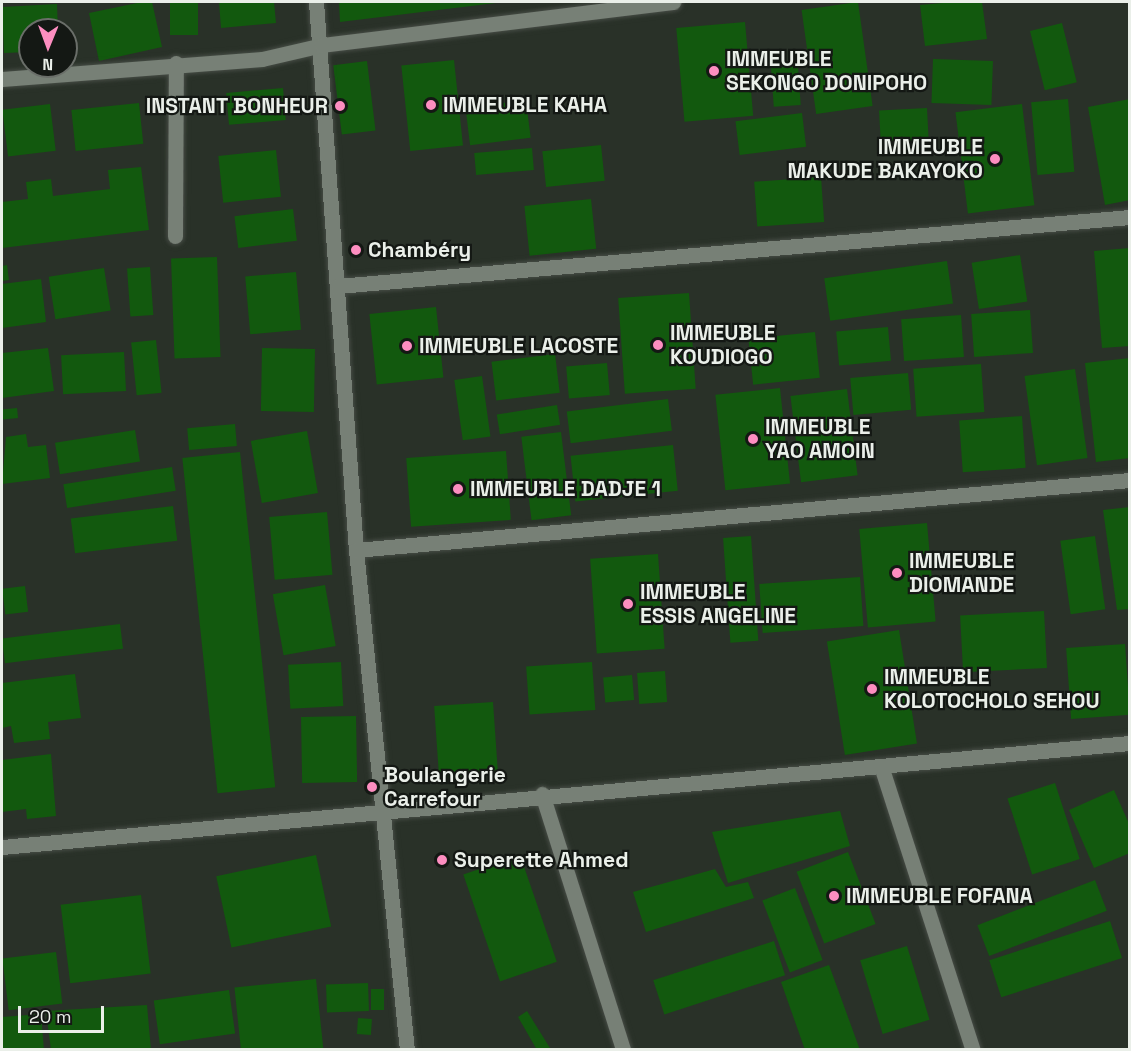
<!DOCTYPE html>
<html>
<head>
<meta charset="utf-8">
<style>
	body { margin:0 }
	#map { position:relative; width:1131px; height:1051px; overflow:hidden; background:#293128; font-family:"Space Grotesk",sans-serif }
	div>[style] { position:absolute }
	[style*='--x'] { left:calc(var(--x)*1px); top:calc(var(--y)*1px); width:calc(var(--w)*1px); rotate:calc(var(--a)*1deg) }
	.building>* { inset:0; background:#12590e; transform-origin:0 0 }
	.roads { filter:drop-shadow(0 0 2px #464c45) drop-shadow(0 0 2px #464c45) }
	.street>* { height:15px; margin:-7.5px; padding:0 7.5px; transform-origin:7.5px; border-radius:7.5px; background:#778076 }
	.dots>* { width:16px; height:16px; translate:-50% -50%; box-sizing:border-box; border:3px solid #141814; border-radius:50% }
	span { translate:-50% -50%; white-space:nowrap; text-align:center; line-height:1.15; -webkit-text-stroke:4.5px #141814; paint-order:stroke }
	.poi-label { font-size:21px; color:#eaefe9; font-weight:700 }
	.left { translate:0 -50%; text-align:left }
	.right { translate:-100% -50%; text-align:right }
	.frame { position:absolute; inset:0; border:3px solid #eaefe9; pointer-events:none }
	.north { position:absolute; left:18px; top:18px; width:60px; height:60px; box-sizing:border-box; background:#141814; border:2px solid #6a6e69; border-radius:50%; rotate:181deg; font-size:16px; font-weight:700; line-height:24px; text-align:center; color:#eaefe9 }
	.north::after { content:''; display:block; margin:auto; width:21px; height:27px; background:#fd8ec0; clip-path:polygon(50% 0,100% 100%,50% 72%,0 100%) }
	.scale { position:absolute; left:18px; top:1006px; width:86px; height:27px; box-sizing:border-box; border:3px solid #eaefe9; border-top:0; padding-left:8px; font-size:18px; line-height:21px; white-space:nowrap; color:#eaefe9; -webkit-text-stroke:4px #141814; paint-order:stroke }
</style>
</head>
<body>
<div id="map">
	<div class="building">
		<div style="clip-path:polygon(142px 2px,152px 2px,162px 47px,99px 61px,89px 13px)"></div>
		<div style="left:170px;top:2px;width:28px;height:33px"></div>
		<div style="clip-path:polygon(219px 2px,274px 2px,276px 23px,221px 28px)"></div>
		<div style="clip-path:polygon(339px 2px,496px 2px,496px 3px,340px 22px)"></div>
		<div style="left:858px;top:2px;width:105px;height:57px;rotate:82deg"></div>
		<div style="clip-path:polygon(954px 2px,982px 2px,987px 39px,925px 46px,920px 5px)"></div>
		<div style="clip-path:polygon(57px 4px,58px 30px,30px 30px,30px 52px,4px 53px,2px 7px)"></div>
		<div style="left:745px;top:22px;width:94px;height:69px;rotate:85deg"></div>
		<div style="left:1062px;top:23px;width:61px;height:33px;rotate:76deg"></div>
		<div style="left:933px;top:59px;width:60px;height:44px;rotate:2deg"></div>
		<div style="left:454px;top:60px;width:86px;height:53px;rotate:84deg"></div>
		<div style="left:367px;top:61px;width:70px;height:34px;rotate:83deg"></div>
		<div style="left:798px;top:66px;width:39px;height:27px;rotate:86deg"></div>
		<div style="left:283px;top:88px;width:32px;height:57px;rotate:85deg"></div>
		<div style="left:1068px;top:99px;width:73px;height:37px;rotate:85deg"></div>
		<div style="clip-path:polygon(1130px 99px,1130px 200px,1105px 205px,1088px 107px)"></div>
		<div style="left:526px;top:100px;width:38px;height:61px;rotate:83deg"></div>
		<div style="left:139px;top:103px;width:41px;height:68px;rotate:84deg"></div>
		<div style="left:50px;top:104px;width:47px;height:48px;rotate:83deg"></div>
		<div style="left:1022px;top:104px;width:102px;height:67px;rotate:83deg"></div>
		<div style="left:927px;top:108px;width:34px;height:48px;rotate:87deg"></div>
		<div style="left:802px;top:113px;width:34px;height:67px;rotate:83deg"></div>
		<div style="left:601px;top:145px;width:36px;height:59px;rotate:84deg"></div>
		<div style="left:532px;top:148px;width:22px;height:58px;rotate:85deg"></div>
		<div style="left:276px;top:150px;width:47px;height:58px;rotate:84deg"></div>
		<div style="clip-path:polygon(141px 167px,149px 230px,2px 248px,2px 202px,28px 199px,26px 182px,51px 179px,53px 196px,110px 189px,108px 170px)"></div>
		<div style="left:821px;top:177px;width:45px;height:67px;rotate:86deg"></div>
		<div style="left:591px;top:199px;width:50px;height:67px;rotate:84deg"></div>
		<div style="left:293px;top:209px;width:32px;height:59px;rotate:83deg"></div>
		<div style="clip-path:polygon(1130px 248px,1130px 346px,1102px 348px,1094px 251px)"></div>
		<div style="left:1020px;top:255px;width:47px;height:49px;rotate:81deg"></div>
		<div style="left:217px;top:257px;width:100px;height:46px;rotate:88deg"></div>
		<div style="left:947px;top:261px;width:43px;height:124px;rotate:82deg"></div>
		<div style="clip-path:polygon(7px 265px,9px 280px,2px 281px,2px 266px)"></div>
		<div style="left:150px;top:267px;width:48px;height:23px;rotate:86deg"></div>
		<div style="left:104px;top:268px;width:43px;height:56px;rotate:81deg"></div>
		<div style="left:296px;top:272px;width:58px;height:51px;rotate:85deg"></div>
		<div style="clip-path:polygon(41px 279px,46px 322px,2px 328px,2px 284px)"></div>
		<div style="left:689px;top:293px;width:96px;height:71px;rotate:86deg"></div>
		<div style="left:436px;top:307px;width:71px;height:67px;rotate:84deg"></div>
		<div style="left:1030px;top:310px;width:43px;height:59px;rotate:86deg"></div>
		<div style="left:961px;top:315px;width:42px;height:60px;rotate:86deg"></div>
		<div style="left:888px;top:327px;width:34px;height:52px;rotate:85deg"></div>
		<div style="left:815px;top:332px;width:46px;height:67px;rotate:84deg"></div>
		<div style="left:156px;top:340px;width:53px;height:25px;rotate:84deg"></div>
		<div style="clip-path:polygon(48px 348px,54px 391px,2px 398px,2px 353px)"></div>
		<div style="left:262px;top:348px;width:53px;height:63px;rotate:1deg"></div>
		<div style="left:124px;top:352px;width:39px;height:63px;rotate:87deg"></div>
		<div style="left:555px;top:354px;width:39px;height:64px;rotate:83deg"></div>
		<div style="clip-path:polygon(1130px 358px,1130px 458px,1096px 462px,1085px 363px)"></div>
		<div style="left:607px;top:363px;width:32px;height:41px;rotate:85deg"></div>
		<div style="left:981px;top:364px;width:48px;height:68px;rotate:86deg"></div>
		<div style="left:1075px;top:369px;width:90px;height:51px;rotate:82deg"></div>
		<div style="left:908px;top:373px;width:37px;height:58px;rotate:85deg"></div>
		<div style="left:482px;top:376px;width:61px;height:28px;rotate:82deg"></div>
		<div style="left:780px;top:388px;width:96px;height:65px;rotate:84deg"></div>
		<div style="left:847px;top:389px;width:87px;height:57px;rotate:83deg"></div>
		<div style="left:668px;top:399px;width:32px;height:102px;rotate:83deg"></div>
		<div style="left:557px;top:405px;width:20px;height:61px;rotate:81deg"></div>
		<div style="left:17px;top:408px;width:10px;height:15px;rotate:84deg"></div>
		<div style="left:1022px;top:416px;width:52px;height:63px;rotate:86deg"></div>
		<div style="left:235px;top:424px;width:22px;height:48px;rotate:85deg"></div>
		<div style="left:135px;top:430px;width:32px;height:81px;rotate:81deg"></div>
		<div style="left:307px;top:431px;width:63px;height:57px;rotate:80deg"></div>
		<div style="left:561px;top:432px;width:84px;height:40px;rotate:83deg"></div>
		<div style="clip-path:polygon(26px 434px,28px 447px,46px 445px,50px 478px,2px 484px,6px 437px)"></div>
		<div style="left:673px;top:445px;width:46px;height:103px;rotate:84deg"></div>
		<div style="left:506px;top:451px;width:69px;height:100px;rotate:86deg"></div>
		<div style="left:240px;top:452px;width:337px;height:58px;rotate:84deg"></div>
		<div style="left:172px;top:467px;width:24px;height:110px;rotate:81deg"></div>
		<div style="left:173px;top:506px;width:35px;height:103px;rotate:83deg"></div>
		<div style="clip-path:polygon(1130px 507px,1130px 609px,1117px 610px,1103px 510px)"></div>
		<div style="left:327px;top:512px;width:63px;height:58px;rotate:85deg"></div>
		<div style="left:927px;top:523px;width:99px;height:68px;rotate:85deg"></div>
		<div style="left:751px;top:536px;width:105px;height:28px;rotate:86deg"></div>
		<div style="left:1095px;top:536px;width:74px;height:35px;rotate:82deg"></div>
		<div style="left:658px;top:554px;width:95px;height:68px;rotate:86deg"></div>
		<div style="left:860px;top:577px;width:49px;height:101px;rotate:86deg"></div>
		<div style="left:325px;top:585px;width:62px;height:53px;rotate:80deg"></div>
		<div style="left:25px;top:586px;width:26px;height:23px;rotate:83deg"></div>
		<div style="left:1044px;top:611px;width:57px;height:84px;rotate:87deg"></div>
		<div style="left:120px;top:624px;width:25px;height:119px;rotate:83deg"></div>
		<div style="left:899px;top:630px;width:115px;height:73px;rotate:81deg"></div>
		<div style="left:1125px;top:644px;width:71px;height:59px;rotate:86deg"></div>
		<div style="left:341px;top:662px;width:44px;height:53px;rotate:87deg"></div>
		<div style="left:592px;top:662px;width:48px;height:66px;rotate:86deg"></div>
		<div style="left:665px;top:671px;width:31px;height:28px;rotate:86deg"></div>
		<div style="clip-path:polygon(75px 674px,81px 718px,48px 722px,50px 739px,14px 743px,11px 726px,2px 728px,2px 683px)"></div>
		<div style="left:632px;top:675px;width:25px;height:29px;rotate:85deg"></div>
		<div style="left:493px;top:702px;width:72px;height:59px;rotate:86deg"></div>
		<div style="left:356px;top:716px;width:66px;height:55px;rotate:89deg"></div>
		<div style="clip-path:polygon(51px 754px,56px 816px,27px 819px,26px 809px,2px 812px,2px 760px)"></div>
		<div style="left:1055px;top:783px;width:80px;height:50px;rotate:72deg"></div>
		<div style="clip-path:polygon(1114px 790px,1130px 826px,1130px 853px,1094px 868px,1069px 810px)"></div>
		<div style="clip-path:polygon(840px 811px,850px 846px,728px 883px,712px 832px)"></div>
		<div style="left:848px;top:852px;width:77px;height:55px;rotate:69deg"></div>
		<div style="left:316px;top:855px;width:73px;height:102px;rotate:78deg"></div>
		<div style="left:520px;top:855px;width:113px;height:60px;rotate:71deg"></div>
		<div style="clip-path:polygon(715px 869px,726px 887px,748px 882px,754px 898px,646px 932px,633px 892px)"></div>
		<div style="left:1095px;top:880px;width:33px;height:126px;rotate:69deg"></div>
		<div style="left:795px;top:888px;width:77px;height:35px;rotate:69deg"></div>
		<div style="left:141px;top:895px;width:79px;height:81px;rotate:83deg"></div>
		<div style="left:1110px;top:921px;width:39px;height:127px;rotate:72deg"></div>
		<div style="left:774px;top:941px;width:36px;height:127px;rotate:72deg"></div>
		<div style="left:907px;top:946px;width:77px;height:49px;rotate:73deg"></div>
		<div style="left:56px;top:952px;width:52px;height:54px;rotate:83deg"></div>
		<div style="clip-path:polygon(829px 965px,860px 1050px,805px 1050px,781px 982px)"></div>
		<div style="left:316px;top:979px;width:71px;height:82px;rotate:84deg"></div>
		<div style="left:368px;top:983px;width:28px;height:42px;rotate:88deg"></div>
		<div style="left:371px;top:989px;width:13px;height:21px"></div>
		<div style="left:229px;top:990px;width:44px;height:76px;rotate:82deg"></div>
		<div style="clip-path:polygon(147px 1005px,151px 1050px,51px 1050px,46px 1011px)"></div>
		<div style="clip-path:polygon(527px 1011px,550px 1048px,547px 1050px,537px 1050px,518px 1017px)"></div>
		<div style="clip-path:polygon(41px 1014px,44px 1050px,2px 1050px,2px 1017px)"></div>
		<div style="left:358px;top:1018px;width:14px;height:16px;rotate:4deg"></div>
	</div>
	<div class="roads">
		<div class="street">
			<div style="--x:316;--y:2;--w:549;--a:85.83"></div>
			<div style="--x:356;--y:550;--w:503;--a:84.18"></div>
			<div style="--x:2;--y:79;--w:261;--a:-4.4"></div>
			<div style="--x:262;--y:59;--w:62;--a:-13.1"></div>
			<div style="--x:322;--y:45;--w:354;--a:-7"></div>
			<div style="--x:175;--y:236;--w:173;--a:-89.7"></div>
			<div style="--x:338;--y:286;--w:795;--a:-4.98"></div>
			<div style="--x:356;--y:550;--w:777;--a:-5.17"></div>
			<div style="--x:882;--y:769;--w:295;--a:72.1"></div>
			<div style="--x:542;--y:794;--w:269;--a:72.4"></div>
			<div style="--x:2;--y:847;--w:1133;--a:-5.27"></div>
		</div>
	</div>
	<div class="dots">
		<div style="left:714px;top:71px;background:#fd8ec0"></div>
		<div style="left:431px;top:105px;background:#fd8ec0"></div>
		<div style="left:340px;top:106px;background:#fd8ec0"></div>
		<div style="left:995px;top:159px;background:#fd8ec0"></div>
		<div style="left:356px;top:250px;background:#fd8ec0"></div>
		<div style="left:658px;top:345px;background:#fd8ec0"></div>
		<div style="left:407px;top:346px;background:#fd8ec0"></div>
		<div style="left:753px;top:439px;background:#fd8ec0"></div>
		<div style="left:458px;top:489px;background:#fd8ec0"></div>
		<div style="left:897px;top:573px;background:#fd8ec0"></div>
		<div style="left:628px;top:604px;background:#fd8ec0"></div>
		<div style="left:872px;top:689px;background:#fd8ec0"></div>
		<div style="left:372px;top:787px;background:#fd8ec0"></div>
		<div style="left:442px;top:860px;background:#fd8ec0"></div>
		<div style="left:834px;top:896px;background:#fd8ec0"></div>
	</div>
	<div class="poi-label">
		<span class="left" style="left:726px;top:71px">IMMEUBLE<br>SEKONGO DONIPOHO</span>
		<span class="left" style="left:443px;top:105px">IMMEUBLE KAHA</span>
		<span class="right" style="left:328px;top:106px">INSTANT BONHEUR</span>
		<span class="right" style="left:983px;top:159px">IMMEUBLE<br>MAKUDE BAKAYOKO</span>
		<span class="left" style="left:368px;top:250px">Chambéry</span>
		<span class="left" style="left:670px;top:345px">IMMEUBLE<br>KOUDIOGO</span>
		<span class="left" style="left:419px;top:346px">IMMEUBLE LACOSTE</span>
		<span class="left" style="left:765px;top:439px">IMMEUBLE<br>YAO AMOIN</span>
		<span class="left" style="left:470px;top:489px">IMMEUBLE DADJE 1</span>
		<span class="left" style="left:909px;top:573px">IMMEUBLE<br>DIOMANDE</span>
		<span class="left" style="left:640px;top:604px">IMMEUBLE<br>ESSIS ANGELINE</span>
		<span class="left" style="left:884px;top:689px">IMMEUBLE<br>KOLOTOCHOLO SEHOU</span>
		<span class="left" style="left:384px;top:787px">Boulangerie<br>Carrefour</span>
		<span class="left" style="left:454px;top:860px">Superette Ahmed</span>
		<span class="left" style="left:846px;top:896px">IMMEUBLE FOFANA</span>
	</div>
	<div class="frame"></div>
	<div class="north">N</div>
	<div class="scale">20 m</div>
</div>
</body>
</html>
